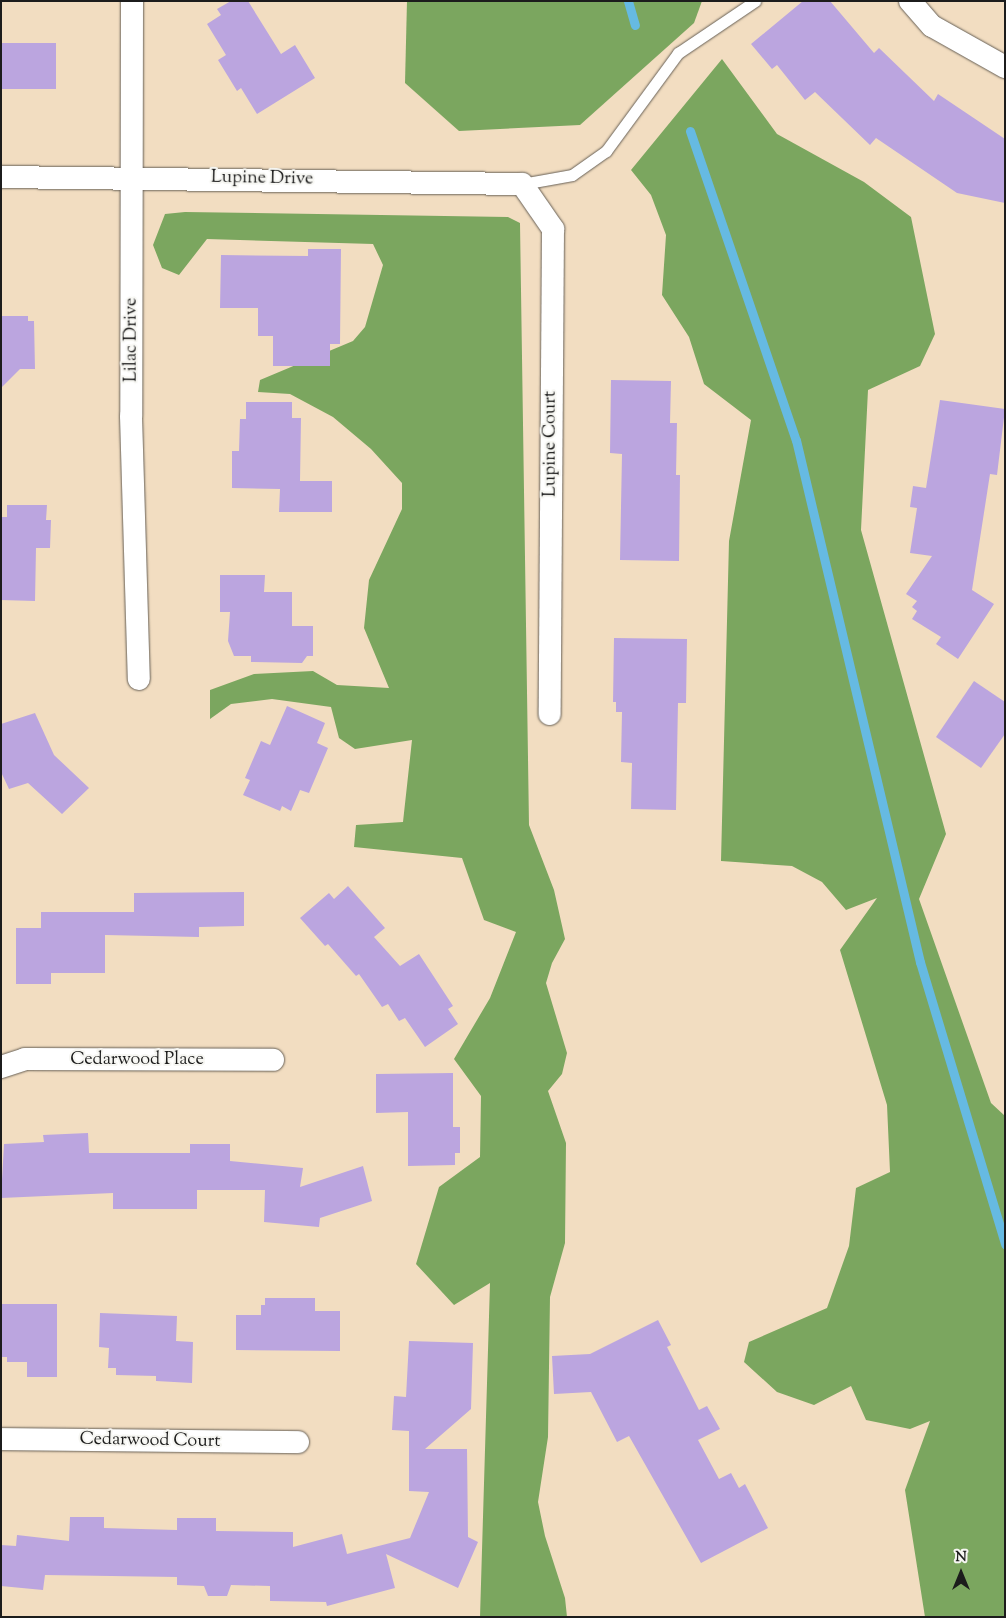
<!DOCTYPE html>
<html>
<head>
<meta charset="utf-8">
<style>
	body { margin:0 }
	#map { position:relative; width:1006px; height:1618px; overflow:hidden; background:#f2ddc1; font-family:"Sorts Mill Goudy",serif }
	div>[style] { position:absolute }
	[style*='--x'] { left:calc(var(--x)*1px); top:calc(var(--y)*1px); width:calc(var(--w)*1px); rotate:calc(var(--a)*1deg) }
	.forest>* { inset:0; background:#7ba65f }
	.stream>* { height:9px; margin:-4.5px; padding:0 4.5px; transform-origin:4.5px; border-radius:4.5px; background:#66bae2 }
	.building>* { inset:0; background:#bba5df; transform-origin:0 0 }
	.roads { filter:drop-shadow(0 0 1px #676056) drop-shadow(0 0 1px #676056) }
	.service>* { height:11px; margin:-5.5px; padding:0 5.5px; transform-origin:5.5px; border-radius:5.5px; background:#fff }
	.minor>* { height:22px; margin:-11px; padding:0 11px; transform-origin:11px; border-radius:11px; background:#fff }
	span { translate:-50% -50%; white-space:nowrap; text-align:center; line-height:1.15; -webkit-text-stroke:4px #f6f6f2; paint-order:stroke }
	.street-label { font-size:18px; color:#1c1c1c }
	.frame { position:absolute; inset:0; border:2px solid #1c1c1c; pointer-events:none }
	.north { position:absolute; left:936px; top:1548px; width:50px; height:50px; -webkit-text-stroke:4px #f6f6f2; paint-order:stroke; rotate:0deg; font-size:14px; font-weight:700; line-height:20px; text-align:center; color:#1c1c1c }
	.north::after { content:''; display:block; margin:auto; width:18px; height:22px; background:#1c1c1c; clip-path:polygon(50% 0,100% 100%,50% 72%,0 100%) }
</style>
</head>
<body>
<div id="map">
	<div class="forest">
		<div style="clip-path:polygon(407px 1px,702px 1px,694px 23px,580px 125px,459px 131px,405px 83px)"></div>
		<div style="clip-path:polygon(722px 59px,777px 134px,864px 182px,911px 217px,935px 334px,920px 366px,868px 390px,861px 530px,946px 834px,919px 899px,991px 1103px,1005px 1116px,1005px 1617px,925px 1617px,905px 1490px,930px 1421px,910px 1429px,866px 1420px,851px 1386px,814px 1405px,777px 1392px,744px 1362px,749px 1342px,827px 1308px,849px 1246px,856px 1188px,890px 1172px,887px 1105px,840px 950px,877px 898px,846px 910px,822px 882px,792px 866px,721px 861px,729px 541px,751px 420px,704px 384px,689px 337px,662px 295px,666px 235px,651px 195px,631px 170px)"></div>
		<div style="clip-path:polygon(185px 212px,508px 217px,520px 223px,529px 825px,554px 890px,565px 939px,552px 963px,546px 983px,567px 1053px,562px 1074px,548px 1091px,566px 1143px,565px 1243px,550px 1297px,548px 1437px,538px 1502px,545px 1536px,565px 1598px,567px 1617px,480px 1617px,490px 1283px,454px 1305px,416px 1264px,439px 1187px,480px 1157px,481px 1096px,454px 1059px,490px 998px,516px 932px,484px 920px,462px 858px,354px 847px,356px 825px,403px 822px,412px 740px,355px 749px,339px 738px,331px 707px,272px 699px,231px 704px,210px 719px,210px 690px,254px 674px,313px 671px,337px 685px,389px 688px,364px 628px,369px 580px,402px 509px,402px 483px,371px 449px,333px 417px,290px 394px,258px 392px,260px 380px,353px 341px,365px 327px,383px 265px,373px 244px,207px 239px,179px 275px,162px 268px,153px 245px,165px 214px)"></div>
	</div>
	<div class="stream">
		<div style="--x:628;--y:1;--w:25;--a:74"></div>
		<div style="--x:690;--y:131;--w:327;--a:71.1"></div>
		<div style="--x:796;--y:440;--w:537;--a:76.64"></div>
		<div style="--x:920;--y:962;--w:295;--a:73.2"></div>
	</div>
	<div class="building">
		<div style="clip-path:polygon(231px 1px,248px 1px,281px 54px,295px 45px,315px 78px,257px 114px,241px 88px,237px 91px,218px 60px,226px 55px,207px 24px,221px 15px,217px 9px)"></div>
		<div style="clip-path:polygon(803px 1px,830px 1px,874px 53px,879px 48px,934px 101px,938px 94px,1005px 139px,1005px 203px,957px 193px,876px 138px,870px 145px,815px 92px,805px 100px,777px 65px,772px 69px,751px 44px)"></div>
		<div style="left:1px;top:43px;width:55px;height:46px"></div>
		<div style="clip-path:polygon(308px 249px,341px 249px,340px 344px,330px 344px,330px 366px,273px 366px,273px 336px,258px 336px,258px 308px,220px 308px,221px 255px,308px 256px)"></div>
		<div style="clip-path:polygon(1px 316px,28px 316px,28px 321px,34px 321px,35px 369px,20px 369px,1px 388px)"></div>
		<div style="clip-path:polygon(611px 380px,671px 381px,670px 423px,677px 423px,676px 475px,680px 475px,679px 561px,620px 560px,622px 454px,610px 453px)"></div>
		<div style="clip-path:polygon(940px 400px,1005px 409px,997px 475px,990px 474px,972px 590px,994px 604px,958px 659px,936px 644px,941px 637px,912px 619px,917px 611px,912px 607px,917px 601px,906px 594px,932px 556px,910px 553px,917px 508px,910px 507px,913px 486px,926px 488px)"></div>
		<div style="clip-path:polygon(246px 402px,292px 402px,292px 418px,301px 418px,300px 481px,332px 481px,332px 512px,279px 512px,280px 489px,232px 488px,232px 451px,239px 451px,240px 419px,246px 419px)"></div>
		<div style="clip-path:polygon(7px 505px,47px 505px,46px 520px,51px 520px,50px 548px,36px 548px,35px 601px,1px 600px,1px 517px,7px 517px)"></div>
		<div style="clip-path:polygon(220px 575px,265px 575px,264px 592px,292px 592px,292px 626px,313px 626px,313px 656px,307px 656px,302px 663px,251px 662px,251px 656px,234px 656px,228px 641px,230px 612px,220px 612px)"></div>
		<div style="clip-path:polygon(614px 638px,687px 639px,686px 703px,678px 703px,676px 810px,631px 809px,632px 763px,621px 762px,622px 712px,616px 712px,616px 702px,613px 702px)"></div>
		<div style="clip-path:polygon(974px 681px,1005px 702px,1005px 734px,981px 768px,936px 737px)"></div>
		<div style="clip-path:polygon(287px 706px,325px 723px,317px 743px,328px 748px,309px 793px,300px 790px,291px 811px,282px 806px,280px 811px,243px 795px,250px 780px,245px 778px,261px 741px,270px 745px)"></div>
		<div style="clip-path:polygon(35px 713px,54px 755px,89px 788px,62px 814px,28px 783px,9px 789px,1px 772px,1px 724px)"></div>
		<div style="clip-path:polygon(348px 886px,385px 928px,374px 937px,400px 966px,419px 954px,453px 1006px,448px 1009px,458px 1024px,425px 1047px,405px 1018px,399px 1021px,388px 1004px,382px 1007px,359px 974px,356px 976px,328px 944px,325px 946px,300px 918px,329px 893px,334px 899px)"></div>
		<div style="clip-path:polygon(244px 892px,244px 926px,199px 927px,199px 937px,105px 935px,105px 973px,51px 973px,51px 984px,16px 984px,16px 928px,41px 928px,41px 912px,134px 912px,134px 893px)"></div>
		<div style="clip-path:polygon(453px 1073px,453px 1127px,460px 1127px,460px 1153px,455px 1153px,455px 1165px,408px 1166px,408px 1112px,376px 1113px,376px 1074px)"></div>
		<div style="clip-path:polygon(88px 1133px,89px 1153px,190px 1153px,190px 1144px,230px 1144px,230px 1161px,303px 1168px,300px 1187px,363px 1166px,372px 1201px,320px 1218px,319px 1227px,264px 1222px,265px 1190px,197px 1190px,197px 1209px,113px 1209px,113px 1193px,1px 1198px,4px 1144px,44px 1142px,43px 1135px)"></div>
		<div style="clip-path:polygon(265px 1298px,315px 1298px,315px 1311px,340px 1311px,340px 1351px,236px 1350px,236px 1315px,261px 1315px,261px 1305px,265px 1305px)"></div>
		<div style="clip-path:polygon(1px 1304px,57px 1304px,57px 1377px,27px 1377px,27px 1362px,7px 1362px,7px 1357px,1px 1357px)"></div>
		<div style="clip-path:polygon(100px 1313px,177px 1316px,176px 1341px,193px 1342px,192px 1383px,156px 1381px,156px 1376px,116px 1375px,116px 1368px,108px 1368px,109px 1348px,99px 1347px)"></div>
		<div style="clip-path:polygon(658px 1320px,671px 1345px,667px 1347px,699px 1410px,707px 1406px,720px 1429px,698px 1440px,719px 1479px,731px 1473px,739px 1488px,745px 1484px,768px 1528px,701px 1563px,629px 1436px,617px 1442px,591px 1392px,554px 1394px,552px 1356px,590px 1354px)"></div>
		<div style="clip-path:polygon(409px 1341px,473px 1343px,471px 1409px,425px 1449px,467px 1449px,468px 1537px,478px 1542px,458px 1588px,386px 1554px,395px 1588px,327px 1606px,326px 1602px,270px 1601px,270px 1586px,231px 1585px,227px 1596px,208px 1596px,204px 1586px,177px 1585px,177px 1577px,45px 1575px,43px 1590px,1px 1586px,1px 1545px,16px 1546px,17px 1535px,69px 1541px,70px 1517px,104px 1517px,104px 1528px,177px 1530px,177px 1518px,216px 1518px,216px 1531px,293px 1532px,293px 1547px,342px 1534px,347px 1554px,410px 1538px,429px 1492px,409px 1491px,409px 1431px,392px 1430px,394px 1396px,406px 1397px)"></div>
	</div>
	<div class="roads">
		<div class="service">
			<div style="--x:522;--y:184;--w:51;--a:-10.2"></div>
			<div style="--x:572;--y:175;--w:42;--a:-35.2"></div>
			<div style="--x:606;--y:151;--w:122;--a:-53.7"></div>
			<div style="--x:678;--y:53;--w:93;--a:-34"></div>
		</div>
		<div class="minor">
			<div style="--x:132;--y:1;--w:415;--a:90.1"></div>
			<div style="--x:131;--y:416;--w:263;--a:88.3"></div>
			<div style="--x:910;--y:1;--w:33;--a:49"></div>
			<div style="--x:932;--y:26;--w:84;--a:29.3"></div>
			<div style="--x:1;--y:177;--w:521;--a:0.77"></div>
			<div style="--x:522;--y:184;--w:55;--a:55.4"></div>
			<div style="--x:553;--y:229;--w:485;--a:90.4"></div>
			<div style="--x:1;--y:1067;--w:25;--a:-18"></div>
			<div style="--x:25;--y:1059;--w:248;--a:0.2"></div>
			<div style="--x:1;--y:1439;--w:297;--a:0.6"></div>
		</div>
	</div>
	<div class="street-label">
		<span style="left:262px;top:179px;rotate:1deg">Lupine Drive</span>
		<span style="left:132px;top:340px;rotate:-90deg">Lilac Drive</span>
		<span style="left:551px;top:444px;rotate:-90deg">Lupine Court</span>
		<span style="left:137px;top:1060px">Cedarwood Place</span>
		<span style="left:150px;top:1441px;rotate:1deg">Cedarwood Court</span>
	</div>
	<div class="frame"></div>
	<div class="north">N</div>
</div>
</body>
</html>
